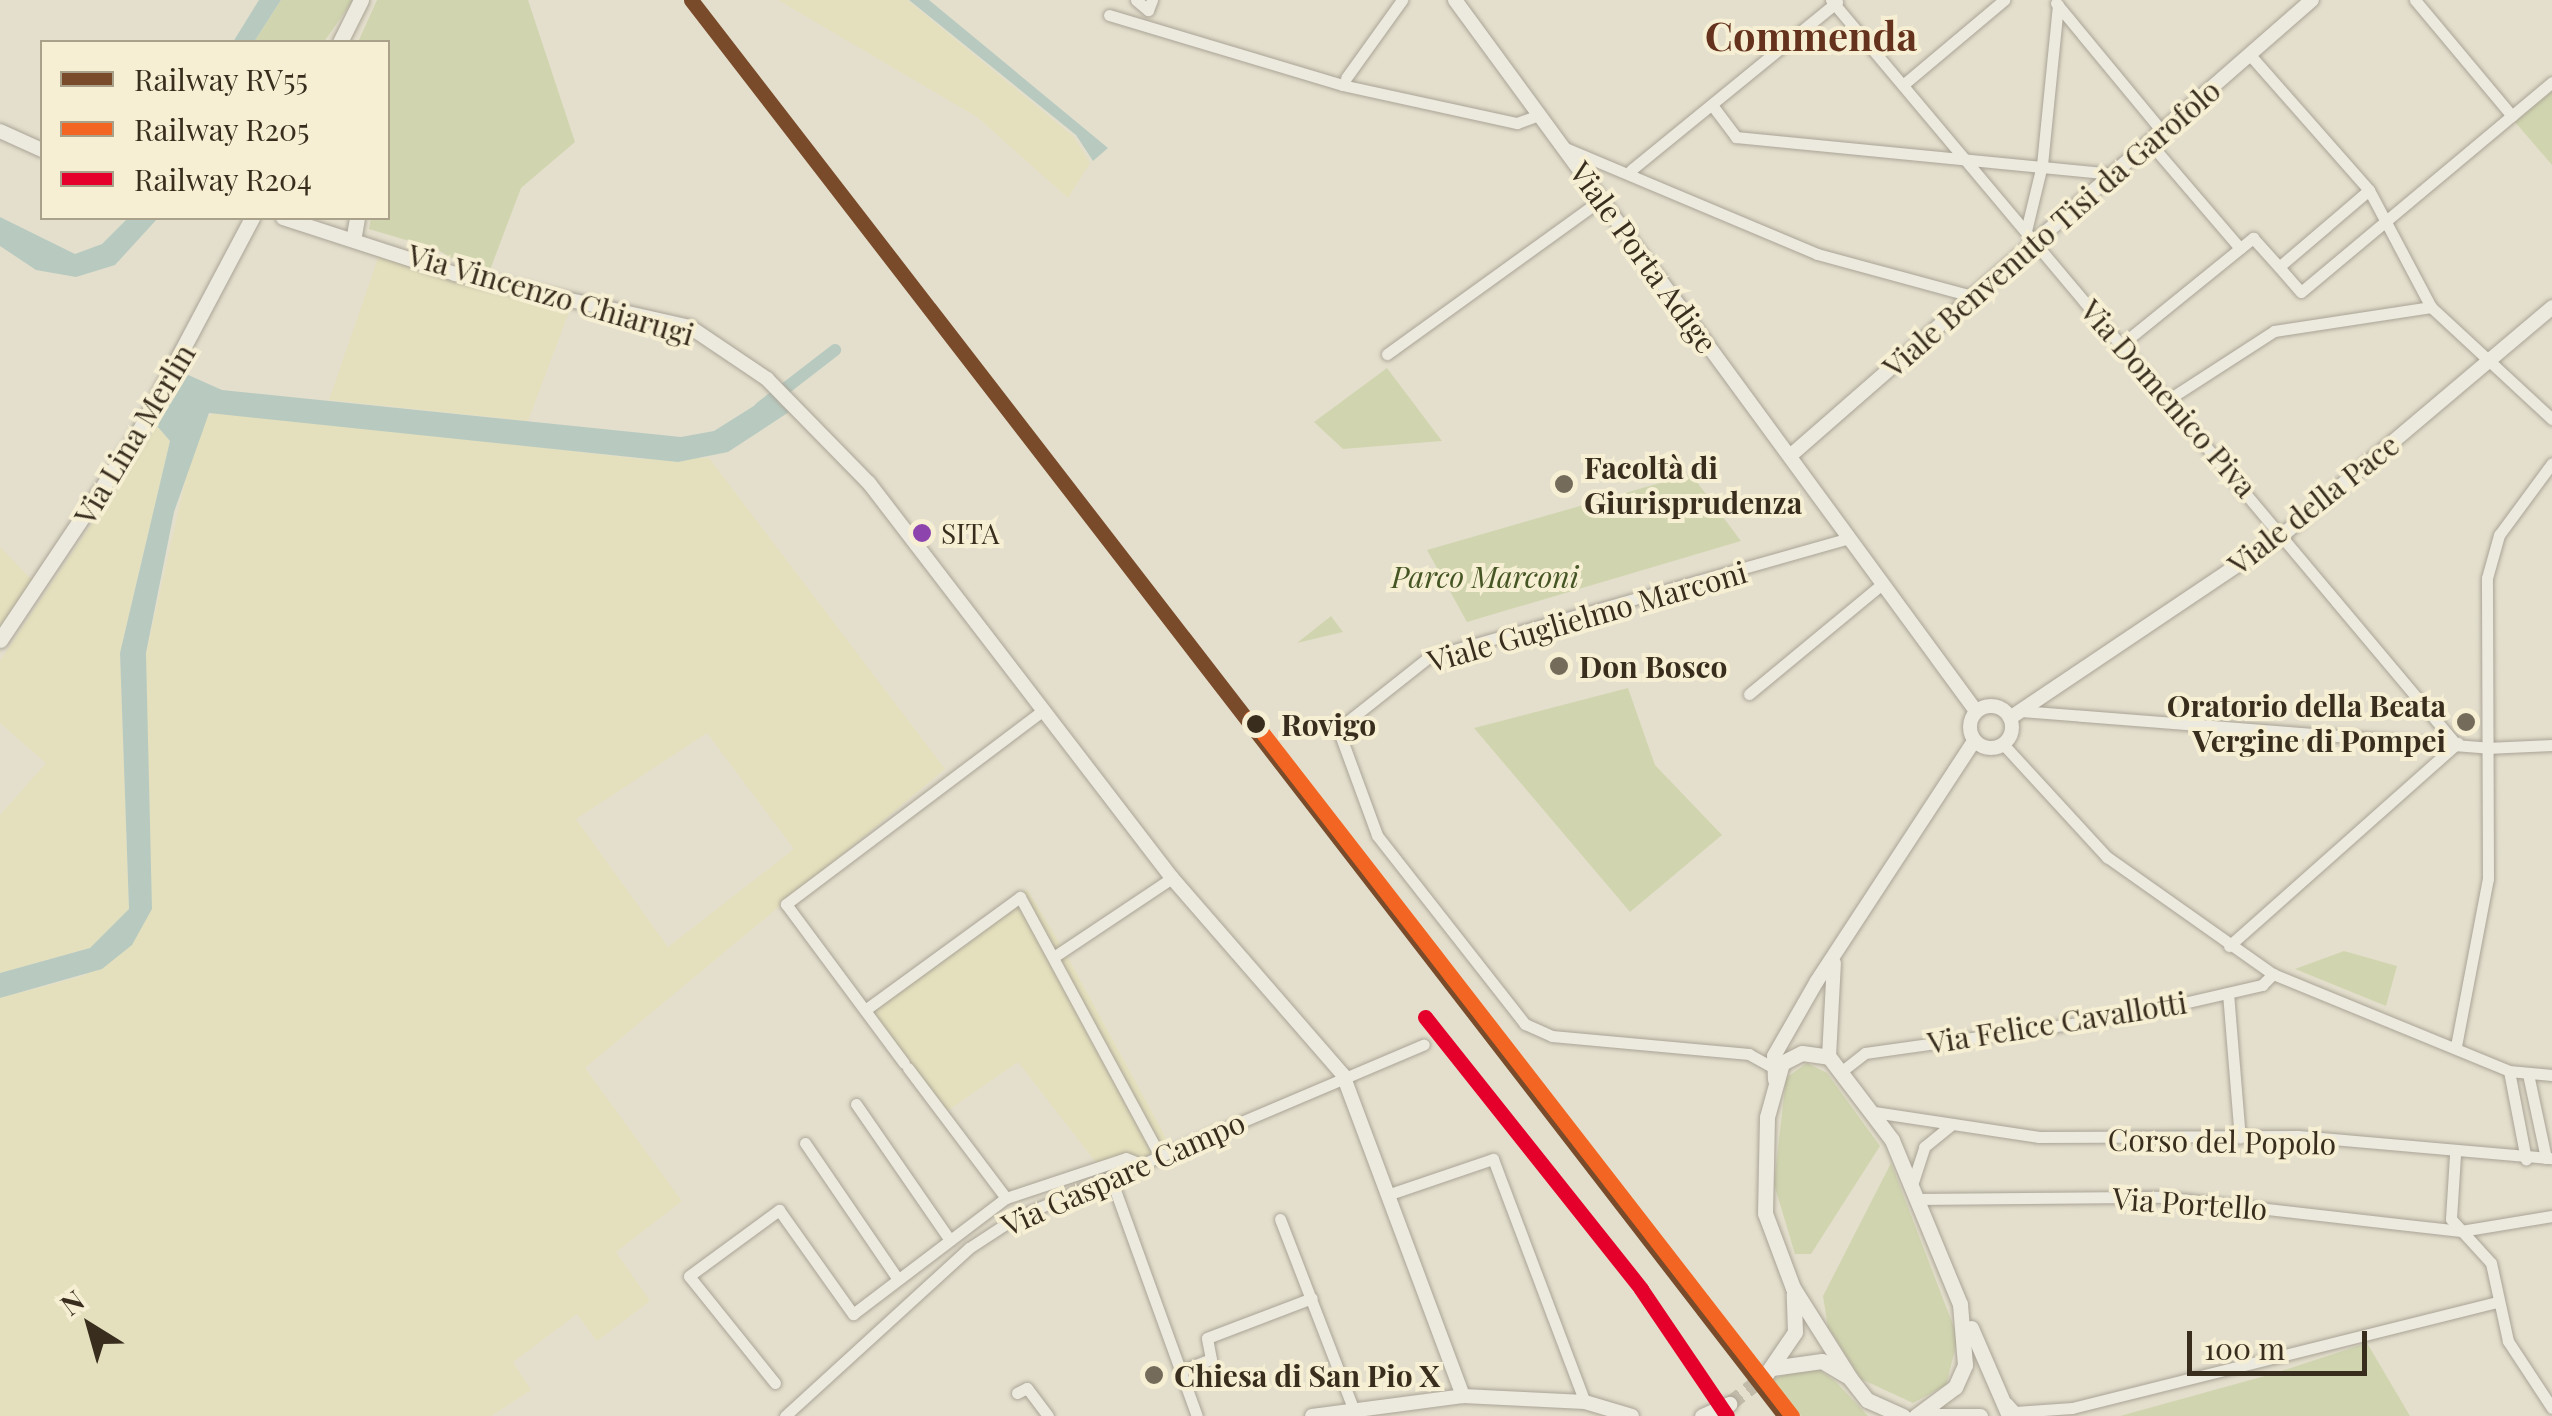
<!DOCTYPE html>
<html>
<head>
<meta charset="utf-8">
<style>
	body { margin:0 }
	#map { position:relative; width:2552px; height:1416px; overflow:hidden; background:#e4dfcd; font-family:"Playfair Display",serif }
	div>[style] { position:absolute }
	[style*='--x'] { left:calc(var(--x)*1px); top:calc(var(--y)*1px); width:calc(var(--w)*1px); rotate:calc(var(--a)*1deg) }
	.farmland>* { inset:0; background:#e4e0bd }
	.green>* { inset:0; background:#d1d5af }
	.water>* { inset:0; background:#b8cac0 }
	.canal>* { height:12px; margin:-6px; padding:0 6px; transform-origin:6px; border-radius:6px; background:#b8cac0 }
	.secondary-tunnel>* { height:15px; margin-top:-7.5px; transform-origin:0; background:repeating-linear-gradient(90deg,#c2bbaa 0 15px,transparent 0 23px) }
	.roads { filter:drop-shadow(0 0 2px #aaa496) drop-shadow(0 0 2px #aaa496) }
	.minor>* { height:11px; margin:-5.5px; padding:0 5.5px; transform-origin:5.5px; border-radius:5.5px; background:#ece9de }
	.tertiary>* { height:14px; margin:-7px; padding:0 7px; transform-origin:7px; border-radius:7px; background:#ece9de }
	.tertiary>.ring { margin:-7px; padding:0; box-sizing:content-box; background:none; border:14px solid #ece9de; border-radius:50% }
	.secondary>* { height:15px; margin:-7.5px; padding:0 7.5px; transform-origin:7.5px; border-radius:7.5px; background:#ece9de }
	.rail-1>* { height:15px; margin:-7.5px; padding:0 7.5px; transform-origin:7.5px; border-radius:7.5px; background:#7a4b2a }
	.rail-2>* { height:15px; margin:-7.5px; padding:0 7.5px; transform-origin:7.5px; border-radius:7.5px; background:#f26522 }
	.rail-3>* { height:15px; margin:-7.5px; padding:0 7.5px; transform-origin:7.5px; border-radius:7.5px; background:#e4002b }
	.dots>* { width:28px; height:28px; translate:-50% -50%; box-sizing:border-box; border:5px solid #f6efd3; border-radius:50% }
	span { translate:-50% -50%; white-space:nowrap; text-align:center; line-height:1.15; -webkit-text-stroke:8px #f6efd3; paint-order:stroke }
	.bus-label { font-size:28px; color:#392d1e }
	.left { translate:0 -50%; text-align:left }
	.street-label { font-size:30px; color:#392d1e }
	.poi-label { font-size:30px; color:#392d1e; font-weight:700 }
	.right { translate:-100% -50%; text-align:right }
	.park-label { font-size:30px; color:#455524; font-style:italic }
	.stop-label { font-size:30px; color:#392d1e; font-weight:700 }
	.district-label { font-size:40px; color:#65321d; font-weight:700 }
	.legend { position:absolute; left:40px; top:40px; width:350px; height:180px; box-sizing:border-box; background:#f6efd3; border:2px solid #aaa18b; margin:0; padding:12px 18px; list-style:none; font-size:30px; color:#392d1e }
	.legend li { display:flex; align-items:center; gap:20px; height:50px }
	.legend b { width:50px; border:2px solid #aaa18b }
	.north { position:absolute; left:40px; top:1276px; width:100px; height:100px; -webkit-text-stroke:8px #f6efd3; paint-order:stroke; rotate:323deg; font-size:28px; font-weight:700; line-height:40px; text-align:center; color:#392d1e }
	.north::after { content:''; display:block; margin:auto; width:35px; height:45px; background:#392d1e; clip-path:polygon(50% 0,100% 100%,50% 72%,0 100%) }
	.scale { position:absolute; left:2187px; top:1331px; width:180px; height:45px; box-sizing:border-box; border:5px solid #392d1e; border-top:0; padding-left:12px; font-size:30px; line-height:35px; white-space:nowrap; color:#392d1e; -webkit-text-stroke:8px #f6efd3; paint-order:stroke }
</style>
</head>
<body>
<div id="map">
	<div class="farmland">
		<div style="clip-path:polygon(778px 0,907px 0,1074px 137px,1090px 163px,1068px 198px,977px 117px)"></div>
		<div style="clip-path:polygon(379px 255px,569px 312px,528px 421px,329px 400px)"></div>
		<div style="clip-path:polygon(evenodd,218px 410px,640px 459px,709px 458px,945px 769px,585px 1068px,682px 1201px,616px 1252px,650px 1301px,597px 1341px,577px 1314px,513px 1362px,531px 1390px,491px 1416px,0 1416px,0 998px,83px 976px,132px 945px,146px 653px,198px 424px,218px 410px,707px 733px,794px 849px,668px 947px,576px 819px,707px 733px)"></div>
		<div style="clip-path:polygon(157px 426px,170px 441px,120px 652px,129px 909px,90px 948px,0 973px,0 815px,46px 763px,0 723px,0 661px)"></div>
		<div style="clip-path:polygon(0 547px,33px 581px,0 627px)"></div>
		<div style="clip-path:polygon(1027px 889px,1065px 952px,1172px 1149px,1105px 1174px,1018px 1062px,944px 1113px,868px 1011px)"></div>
	</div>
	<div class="green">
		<div style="clip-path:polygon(281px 0,353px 0,324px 42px,254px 42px)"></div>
		<div style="clip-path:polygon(377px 0,528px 0,575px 142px,521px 188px,487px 278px,436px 249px,369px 229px,371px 218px,388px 218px,388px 42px,358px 42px)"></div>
		<div style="clip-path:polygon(2552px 91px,2552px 165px,2515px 122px)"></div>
		<div style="clip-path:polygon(1387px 368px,1442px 441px,1343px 449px,1314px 422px)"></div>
		<div style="clip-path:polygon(1691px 474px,1741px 541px,1467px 622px,1427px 550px)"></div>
		<div style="clip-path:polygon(1331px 616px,1343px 632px,1297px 643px)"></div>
		<div style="clip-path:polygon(1628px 688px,1655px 765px,1722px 835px,1630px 912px,1474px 728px)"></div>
		<div style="clip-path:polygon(2344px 951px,2397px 966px,2386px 1006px,2295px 969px)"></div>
		<div style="clip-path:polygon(1807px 1063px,1827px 1073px,1880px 1146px,1811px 1254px,1795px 1254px,1774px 1184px,1786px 1078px)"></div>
		<div style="clip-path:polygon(1891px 1163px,1958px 1338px,1946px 1385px,1913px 1403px,1861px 1379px,1828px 1327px,1823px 1296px)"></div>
		<div style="clip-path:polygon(2367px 1343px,2410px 1416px,2120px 1416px,2272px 1374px)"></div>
		<div style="clip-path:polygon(1812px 1365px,1836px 1382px,1868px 1416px,1801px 1416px,1770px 1380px)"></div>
	</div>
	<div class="water">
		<div style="clip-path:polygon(259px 0,281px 0,254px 42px,233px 42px)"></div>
		<div style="clip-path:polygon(909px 0,929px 0,1108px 148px,1093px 161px,1076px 135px)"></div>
		<div style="clip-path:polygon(0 217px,75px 254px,102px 244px,128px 218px,158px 218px,115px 265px,76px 277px,36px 270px,0 246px)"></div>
		<div style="clip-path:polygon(186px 374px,222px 390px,681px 437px,714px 431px,771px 395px,789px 412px,728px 452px,678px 462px,209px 413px,174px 512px,146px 653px,152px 909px,132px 945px,102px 969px,0 998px,0 973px,90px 948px,129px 909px,120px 653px,170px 441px,157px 426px)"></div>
	</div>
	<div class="canal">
		<div style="--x:760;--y:408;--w:95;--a:-37.7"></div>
	</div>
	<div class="secondary-tunnel">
		<div style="--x:1729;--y:1404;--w:46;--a:-37.9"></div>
	</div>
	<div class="roads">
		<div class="minor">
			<div style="--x:1136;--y:0;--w:16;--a:40"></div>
			<div style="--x:1148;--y:10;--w:11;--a:-68"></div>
			<div style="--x:1831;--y:0;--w:969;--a:49.98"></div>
			<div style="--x:2415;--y:0;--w:151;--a:50.1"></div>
			<div style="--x:2056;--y:3;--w:166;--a:50.4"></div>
			<div style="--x:1109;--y:15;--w:243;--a:16.7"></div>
			<div style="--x:1342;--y:85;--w:179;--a:12.3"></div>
			<div style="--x:1517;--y:123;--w:23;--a:-20"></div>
			<div style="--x:2250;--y:55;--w:180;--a:48.6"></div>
			<div style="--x:2369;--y:190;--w:132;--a:62.1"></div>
			<div style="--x:2431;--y:307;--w:165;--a:42.8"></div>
			<div style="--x:1346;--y:78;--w:96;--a:-54.3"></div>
			<div style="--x:1904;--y:84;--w:131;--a:-40"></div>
			<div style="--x:1712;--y:105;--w:40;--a:53"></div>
			<div style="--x:1736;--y:137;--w:379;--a:5.6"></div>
			<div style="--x:2149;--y:142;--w:140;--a:49.4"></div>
			<div style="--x:1563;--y:147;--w:276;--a:22.8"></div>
			<div style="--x:1817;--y:254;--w:161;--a:15.2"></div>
			<div style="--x:1631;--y:170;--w:266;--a:-39.2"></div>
			<div style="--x:2369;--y:190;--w:118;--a:139.5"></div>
			<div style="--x:2279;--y:267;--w:33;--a:49"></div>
			<div style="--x:2301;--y:292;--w:327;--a:-39.9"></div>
			<div style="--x:2026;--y:231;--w:68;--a:-76.4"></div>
			<div style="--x:2042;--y:165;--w:161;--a:-84.3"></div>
			<div style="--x:2122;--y:344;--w:169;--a:-39"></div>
			<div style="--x:2253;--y:238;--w:39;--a:48"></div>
			<div style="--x:1387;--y:354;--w:265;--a:-35.8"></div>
			<div style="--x:2169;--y:399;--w:125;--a:-32.9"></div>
			<div style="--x:2274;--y:331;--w:159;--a:-8.7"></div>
			<div style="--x:1749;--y:694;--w:173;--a:-39.6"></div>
			<div style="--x:2021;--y:711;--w:466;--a:4.5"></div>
			<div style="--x:2486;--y:748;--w:66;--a:-2.6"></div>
			<div style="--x:2003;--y:744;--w:154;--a:47.4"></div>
			<div style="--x:2107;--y:857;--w:203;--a:35.2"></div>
			<div style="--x:2273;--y:974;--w:255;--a:22.3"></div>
			<div style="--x:2509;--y:1071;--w:43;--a:5.3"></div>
			<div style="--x:2229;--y:946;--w:306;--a:-41.6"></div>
			<div style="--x:1058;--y:954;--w:137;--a:-33.7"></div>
			<div style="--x:2228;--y:993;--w:145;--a:85.3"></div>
			<div style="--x:865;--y:1010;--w:192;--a:-36.1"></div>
			<div style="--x:1020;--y:897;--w:292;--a:61.6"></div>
			<div style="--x:2456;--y:1046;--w:170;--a:-79.2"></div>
			<div style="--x:2488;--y:879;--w:301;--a:-90.2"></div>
			<div style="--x:2487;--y:578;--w:45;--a:-74.4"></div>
			<div style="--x:2499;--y:535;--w:89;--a:-53.6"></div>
			<div style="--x:904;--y:1063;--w:198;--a:-126.6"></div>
			<div style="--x:786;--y:904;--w:322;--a:-37"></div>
			<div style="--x:908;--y:1068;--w:163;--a:53"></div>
			<div style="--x:1774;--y:1068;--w:29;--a:-151"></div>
			<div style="--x:1749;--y:1054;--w:198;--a:-174.8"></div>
			<div style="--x:1552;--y:1036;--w:30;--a:-156"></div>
			<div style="--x:1525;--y:1024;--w:240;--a:-128.1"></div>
			<div style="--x:1377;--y:835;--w:113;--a:-110.2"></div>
			<div style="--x:1338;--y:729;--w:116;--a:-38.4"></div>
			<div style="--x:1429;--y:657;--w:437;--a:-15.8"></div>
			<div style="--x:1842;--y:1071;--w:29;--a:-38"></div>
			<div style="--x:1865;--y:1053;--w:265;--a:-8"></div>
			<div style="--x:2127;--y:1016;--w:139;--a:-12.9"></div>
			<div style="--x:2262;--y:985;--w:16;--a:-45"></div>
			<div style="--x:2509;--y:1071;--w:90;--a:79.1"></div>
			<div style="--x:2528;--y:1074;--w:86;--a:77.9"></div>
			<div style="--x:856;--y:1104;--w:160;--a:55.4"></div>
			<div style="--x:1874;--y:1112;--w:167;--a:8.6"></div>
			<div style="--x:2039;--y:1137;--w:259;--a:-0.2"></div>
			<div style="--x:2298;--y:1136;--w:255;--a:5"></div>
			<div style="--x:805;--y:1143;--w:163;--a:55.7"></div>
			<div style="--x:2455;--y:1155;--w:64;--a:93.6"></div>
			<div style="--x:2451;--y:1219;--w:59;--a:47.7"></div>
			<div style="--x:2491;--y:1263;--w:80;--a:77.7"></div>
			<div style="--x:2508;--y:1341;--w:80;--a:56.7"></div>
			<div style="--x:1110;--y:1176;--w:255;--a:70.1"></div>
			<div style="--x:1912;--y:1185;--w:40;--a:-72"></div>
			<div style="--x:1924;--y:1147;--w:36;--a:-39"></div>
			<div style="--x:1387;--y:1195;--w:112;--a:-18.8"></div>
			<div style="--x:1493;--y:1159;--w:260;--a:69.3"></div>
			<div style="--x:1917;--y:1199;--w:245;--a:-0.5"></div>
			<div style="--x:2162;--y:1197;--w:301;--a:6.5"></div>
			<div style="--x:2461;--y:1231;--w:92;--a:-9.4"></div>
			<div style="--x:1280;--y:1219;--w:200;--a:68.9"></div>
			<div style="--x:1180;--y:1371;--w:33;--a:-21"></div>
			<div style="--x:1211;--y:1359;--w:21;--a:-101"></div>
			<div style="--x:1207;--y:1338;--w:112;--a:-20.9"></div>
			<div style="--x:775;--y:1383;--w:137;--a:-128.8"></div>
			<div style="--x:689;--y:1276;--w:112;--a:-36.3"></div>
			<div style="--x:779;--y:1210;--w:128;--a:54.6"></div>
			<div style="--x:853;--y:1314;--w:192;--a:-37.2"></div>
			<div style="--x:1006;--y:1198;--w:126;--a:-18.4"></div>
			<div style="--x:1126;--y:1158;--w:11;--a:22"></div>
			<div style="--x:1017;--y:1393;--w:11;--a:-27"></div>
			<div style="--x:1027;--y:1388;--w:35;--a:53"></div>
			<div style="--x:2007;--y:1403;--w:12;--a:48"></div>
			<div style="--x:2015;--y:1412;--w:57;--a:-4"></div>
			<div style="--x:2072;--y:1408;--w:437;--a:-14"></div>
			<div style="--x:785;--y:1416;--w:249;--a:-42.4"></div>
			<div style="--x:969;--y:1248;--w:55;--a:-33.1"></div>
			<div style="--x:1015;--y:1218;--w:444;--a:-23"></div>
		</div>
		<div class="tertiary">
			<div style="--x:1455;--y:0;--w:881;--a:53.77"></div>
			<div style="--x:0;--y:131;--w:46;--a:24.3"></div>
			<div style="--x:283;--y:218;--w:181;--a:18"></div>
			<div style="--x:455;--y:274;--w:241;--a:12.7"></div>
			<div style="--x:690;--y:327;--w:93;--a:34"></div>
			<div style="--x:767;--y:379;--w:146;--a:45.6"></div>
			<div style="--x:869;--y:483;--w:498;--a:52.5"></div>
			<div style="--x:1172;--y:878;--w:261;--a:49"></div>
			<div style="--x:1343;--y:1075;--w:343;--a:69.5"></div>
			<div style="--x:1790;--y:456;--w:693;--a:-41.14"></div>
			<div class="ring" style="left:1970px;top:706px;width:28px;height:28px"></div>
			<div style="--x:2010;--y:718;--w:331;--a:-33.9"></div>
			<div style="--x:2285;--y:533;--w:350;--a:-40.2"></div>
			<div style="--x:1829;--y:1057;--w:94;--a:-87"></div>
			<div style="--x:1775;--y:1080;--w:24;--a:-92"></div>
			<div style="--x:1774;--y:1056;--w:86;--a:-60.2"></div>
			<div style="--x:1817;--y:981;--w:287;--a:-56.8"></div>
			<div style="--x:1312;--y:1416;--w:152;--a:-7.5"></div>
			<div style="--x:1463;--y:1396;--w:122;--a:2.8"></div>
			<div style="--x:1585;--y:1402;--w:49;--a:16.6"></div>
		</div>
		<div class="secondary">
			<div style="--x:340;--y:42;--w:47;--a:-63.4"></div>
			<div style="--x:354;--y:235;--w:17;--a:-80"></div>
			<div style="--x:0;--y:640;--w:247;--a:-56.2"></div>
			<div style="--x:137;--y:435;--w:246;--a:-62.1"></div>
			<div style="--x:1971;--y:1328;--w:96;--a:66.6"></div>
			<div style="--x:1772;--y:1368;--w:50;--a:-8"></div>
			<div style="--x:1822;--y:1361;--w:29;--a:31"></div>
			<div style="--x:1765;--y:1376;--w:53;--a:-55.7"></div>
			<div style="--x:1795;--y:1332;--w:38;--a:-92"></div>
			<div style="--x:1702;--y:1416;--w:30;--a:-24"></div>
			<div style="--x:1903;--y:1416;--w:39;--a:-156"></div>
			<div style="--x:1867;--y:1400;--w:28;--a:-128"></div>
			<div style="--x:1850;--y:1378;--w:107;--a:-122.3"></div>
			<div style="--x:1793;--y:1288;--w:80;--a:-110.5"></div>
			<div style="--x:1765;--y:1213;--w:96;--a:-88.8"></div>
			<div style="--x:1767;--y:1117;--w:56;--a:-74.5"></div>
			<div style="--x:1782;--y:1063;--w:22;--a:-27"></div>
			<div style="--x:1802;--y:1053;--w:27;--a:8"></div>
			<div style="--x:1829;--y:1057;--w:104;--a:52.8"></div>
			<div style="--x:1892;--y:1140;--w:178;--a:67.5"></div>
			<div style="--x:1960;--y:1304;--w:61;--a:85.3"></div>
			<div style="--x:1965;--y:1365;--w:24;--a:114"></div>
			<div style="--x:1955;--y:1387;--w:49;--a:143.4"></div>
			<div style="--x:1927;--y:1416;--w:53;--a:0"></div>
		</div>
	</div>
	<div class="rail-1">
		<div style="--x:691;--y:0;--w:1789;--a:52.31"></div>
	</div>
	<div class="rail-2">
		<div style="--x:1251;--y:718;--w:883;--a:52.22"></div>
	</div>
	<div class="rail-3">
		<div style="--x:1425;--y:1017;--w:347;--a:51.5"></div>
		<div style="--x:1641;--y:1289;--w:153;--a:55.9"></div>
	</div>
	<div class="dots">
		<div style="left:1564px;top:484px;background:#756b5b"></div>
		<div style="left:922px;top:533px;background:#8e44ad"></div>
		<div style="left:1559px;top:666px;background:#756b5b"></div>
		<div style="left:2466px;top:722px;background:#756b5b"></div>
		<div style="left:1256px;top:724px;background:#392d1e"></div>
		<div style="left:1154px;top:1375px;background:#756b5b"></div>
	</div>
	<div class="bus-label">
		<span class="left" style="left:941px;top:533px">SITA</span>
	</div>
	<div class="street-label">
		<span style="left:2051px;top:228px;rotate:-41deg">Viale Benvenuto Tisi da Garofolo</span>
		<span style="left:1644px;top:257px;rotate:54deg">Viale Porta Adige</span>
		<span style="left:551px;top:294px;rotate:16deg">Via Vincenzo Chiarugi</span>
		<span style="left:2169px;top:398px;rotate:49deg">Via Domenico Piva</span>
		<span style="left:134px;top:434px;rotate:-59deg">Via Lina Merlin</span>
		<span style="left:2313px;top:504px;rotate:-38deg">Viale della Pace</span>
		<span style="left:1587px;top:616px;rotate:-16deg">Viale Guglielmo Marconi</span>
		<span style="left:2057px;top:1022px;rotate:-9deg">Via Felice Cavallotti</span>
		<span style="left:2222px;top:1141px;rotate:1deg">Corso del Popolo</span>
		<span style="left:1123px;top:1173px;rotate:-24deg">Via Gaspare Campo</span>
		<span style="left:2190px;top:1203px;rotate:4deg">Via Portello</span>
	</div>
	<div class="poi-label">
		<span class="left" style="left:1584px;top:484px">Facoltà di<br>Giurisprudenza</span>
		<span class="left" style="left:1579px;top:666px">Don Bosco</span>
		<span class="right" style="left:2446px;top:722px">Oratorio della Beata<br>Vergine di Pompei</span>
		<span class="left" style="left:1174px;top:1375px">Chiesa di San Pio X</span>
	</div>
	<div class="park-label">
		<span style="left:1485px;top:576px">Parco Marconi</span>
	</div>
	<div class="stop-label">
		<span class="left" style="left:1281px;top:724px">Rovigo</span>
	</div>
	<div class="district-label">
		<span style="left:1811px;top:35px">Commenda</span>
	</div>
	<ul class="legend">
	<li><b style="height:12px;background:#7a4b2a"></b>Railway RV55</li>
	<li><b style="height:12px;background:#f26522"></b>Railway R205</li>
	<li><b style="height:12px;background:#e4002b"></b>Railway R204</li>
	</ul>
	<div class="north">N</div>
	<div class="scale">100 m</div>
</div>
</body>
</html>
